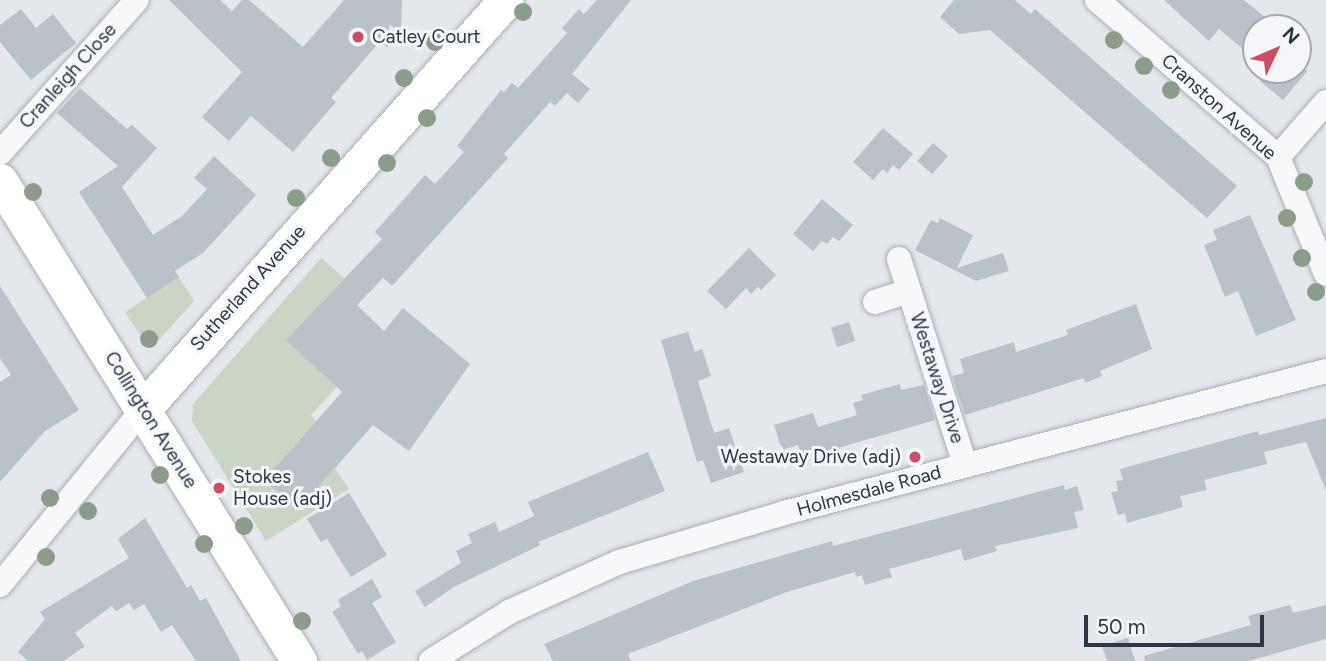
<!DOCTYPE html>
<html>
<head>
<meta charset="utf-8">
<style>
	body { margin:0 }
	#map { position:relative; width:1326px; height:661px; overflow:hidden; background:#e4e7ec; font-family:Figtree,sans-serif }
	div>[style] { position:absolute }
	[style*='--x'] { left:calc(var(--x)*1px); top:calc(var(--y)*1px); width:calc(var(--w)*1px); rotate:calc(var(--a)*1deg) }
	.green>* { inset:0; background:#cad5c5 }
	.building>* { inset:0; background:#bbc1c9; transform-origin:0 0 }
	.roads { filter:drop-shadow(0 0 2px #a9aeb6) drop-shadow(0 0 2px #a9aeb6) }
	.street>* { height:24px; margin:-12px; padding:0 12px; transform-origin:12px; border-radius:12px; background:#f7f8fa }
	.secondary>* { height:35px; margin:-17.5px; padding:0 17.5px; transform-origin:17.5px; border-radius:17.5px; background:#fff }
	.trees>* { width:18px; height:18px; margin:-9px; border-radius:50%; background:#8b9d8a }
	.dots>* { width:19px; height:19px; translate:-50% -50%; box-sizing:border-box; border:4px solid #f4f6f9; border-radius:50% }
	span { translate:-50% -50%; white-space:nowrap; text-align:center; line-height:1.15; -webkit-text-stroke:6px #f4f6f9; paint-order:stroke }
	.poi-label { font-size:19px; color:#2c3644 }
	.left { translate:0 -50%; text-align:left }
	.right { translate:-100% -50%; text-align:right }
	.street-label { font-size:19px; color:#2c3644 }
	.north { position:absolute; left:1242px; top:14px; width:70px; height:70px; box-sizing:border-box; background:#f4f6f9; border:2px solid #a4a9b1; border-radius:50%; rotate:46deg; font-size:19px; font-weight:700; line-height:28px; text-align:center; color:#2c3644 }
	.north::after { content:''; display:block; margin:auto; width:24px; height:32px; background:#cd4d68; clip-path:polygon(50% 0,100% 100%,50% 72%,0 100%) }
	.scale { position:absolute; left:1084px; top:615px; width:180px; height:32px; box-sizing:border-box; border:4px solid #2c3644; border-top:0; padding-left:9px; font-size:21px; line-height:24px; white-space:nowrap; color:#2c3644; -webkit-text-stroke:5px #f4f6f9; paint-order:stroke }
</style>
</head>
<body>
<div id="map">
	<div class="green">
		<div style="clip-path:polygon(321px 258px,344px 278px,287px 340px,337px 387px,311px 415px,316px 421px,264px 480px,298px 510px,335px 468px,349px 489px,266px 541px,192px 421px,193px 404px)"></div>
		<div style="clip-path:polygon(179px 277px,194px 301px,159px 340px,145px 342px,125px 312px)"></div>
	</div>
	<div class="building">
		<div style="clip-path:polygon(169px 0,220px 0,232px 11px,242px 0,249px 0,303px 47px,344px 0,402px 0,401px 33px,389px 24px,388px 48px,376px 38px,376px 46px,331px 98px,336px 102px,293px 152px,251px 116px,229px 141px,202px 117px,242px 72px)"></div>
		<div style="clip-path:polygon(597px 0,631px 0,572px 74px,590px 89px,578px 103px,567px 93px,555px 106px,550px 102px,504px 154px,508px 158px,392px 286px,383px 278px,357px 305px,384px 331px,403px 308px,470px 364px,409px 451px,373px 425px,298px 510px,264px 480px,342px 392px,286px 340px,382px 239px,375px 232px,425px 175px,435px 184px,464px 152px,457px 146px,501px 90px,504px 92px,512px 83px,518px 88px,567px 33px,562px 28px,579px 9px,584px 14px)"></div>
		<div style="clip-path:polygon(954px 0,1015px 0,1031px 14px,1035px 9px,1237px 186px,1207px 218px,990px 30px,959px 34px,940px 17px)"></div>
		<div style="clip-path:polygon(1164px 0,1244px 0,1278px 28px,1256px 28px,1256px 60px,1219px 29px,1209px 41px)"></div>
		<div style="clip-path:polygon(21px 9px,36px 28px,53px 14px,76px 43px,31px 80px,0 42px,0 25px)"></div>
		<div style="clip-path:polygon(1269px 70px,1308px 70px,1283px 100px,1260px 81px)"></div>
		<div style="clip-path:polygon(80px 88px,127px 129px,132px 125px,157px 148px,122px 187px,153px 235px,182px 216px,207px 189px,194px 178px,214px 156px,256px 195px,203px 253px,175px 271px,179px 277px,147px 298px,79px 192px,118px 166px,57px 113px)"></div>
		<div style="clip-path:polygon(883px 128px,913px 154px,899px 170px,893px 165px,887px 173px,883px 169px,873px 180px,853px 162px)"></div>
		<div style="left:933px;top:143px;width:20px;height:24px;rotate:41deg"></div>
		<div style="clip-path:polygon(822px 199px,853px 225px,839px 241px,833px 237px,827px 244px,822px 241px,813px 251px,793px 234px)"></div>
		<div style="clip-path:polygon(1250px 215px,1296px 320px,1256px 336px,1238px 291px,1225px 297px,1204px 245px,1217px 240px,1213px 230px)"></div>
		<div style="clip-path:polygon(940px 218px,973px 235px,957px 268px,1003px 253px,1009px 271px,976px 281px,915px 250px,931px 220px,938px 223px)"></div>
		<div style="clip-path:polygon(749px 248px,776px 275px,761px 290px,758px 287px,751px 294px,746px 288px,726px 309px,707px 291px)"></div>
		<div style="clip-path:polygon(0 286px,79px 410px,45px 431px,0 482px,0 382px,11px 375px,0 358px)"></div>
		<div style="clip-path:polygon(1136px 304px,1152px 349px,1100px 371px,1102px 376px,1085px 383px,1084px 378px,965px 415px,952px 376px,964px 373px,960px 359px,1014px 342px,1016px 352px,1068px 335px,1066px 330px)"></div>
		<div style="left:849px;top:322px;width:20px;height:19px;rotate:72deg"></div>
		<div style="clip-path:polygon(688px 332px,695px 352px,702px 349px,711px 376px,698px 381px,714px 433px,729px 428px,744px 472px,711px 483px,703px 460px,697px 462px,661px 340px)"></div>
		<div style="clip-path:polygon(900px 384px,901px 390px,924px 385px,935px 420px,803px 458px,798px 445px,782px 450px,774px 425px,813px 413px,818px 427px,857px 415px,853px 403px,863px 400px,861px 395px)"></div>
		<div style="clip-path:polygon(1326px 418px,1326px 490px,1306px 442px,1264px 452px,1267px 464px,1204px 480px,1207px 490px,1180px 496px,1183px 507px,1127px 523px,1125px 513px,1118px 515px,1111px 492px,1118px 491px,1116px 481px,1123px 480px,1120px 469px,1258px 431px,1259px 435px)"></div>
		<div style="clip-path:polygon(648px 452px,665px 491px,538px 542px,540px 545px,454px 587px,425px 607px,415px 591px,461px 563px,456px 551px,472px 543px,468px 534px,495px 522px,499px 532px,534px 516px,528px 502px)"></div>
		<div style="clip-path:polygon(1064px 485px,1065px 490px,1077px 486px,1084px 510px,1074px 512px,1078px 528px,995px 546px,997px 551px,964px 561px,961px 549px,889px 569px,892px 577px,865px 585px,862px 575px,856px 577px,855px 572px,787px 592px,628px 654px,631px 661px,553px 661px,544px 644px,693px 581px,832px 541px,833px 546px)"></div>
		<div style="clip-path:polygon(349px 493px,387px 555px,351px 577px,327px 539px,321px 542px,307px 519px)"></div>
		<div style="clip-path:polygon(145px 518px,187px 588px,191px 585px,200px 601px,206px 598px,241px 661px,196px 661px,172px 625px,161px 632px,144px 604px,134px 610px,129px 603px,116px 611px,112px 606px,75px 633px,85px 646px,64px 661px,28px 661px,18px 652px,45px 619px,40px 612px,129px 558px,118px 539px)"></div>
		<div style="clip-path:polygon(372px 579px,382px 597px,372px 603px,396px 642px,367px 660px,362px 651px,358px 654px,332px 612px,341px 606px,338px 600px)"></div>
		<div style="clip-path:polygon(1290px 605px,1293px 613px,1326px 605px,1326px 639px,1249px 661px,1145px 661px,1144px 656px,1251px 625px,1248px 616px)"></div>
		<div style="clip-path:polygon(1128px 638px,1135px 661px,1107px 661px,1102px 646px)"></div>
	</div>
	<div class="roads">
		<div class="street">
			<div style="--x:1097;--y:0;--w:240;--a:40.9"></div>
			<div style="--x:1278;--y:157;--w:126;--a:67.7"></div>
			<div style="--x:0;--y:153;--w:205;--a:-48.2"></div>
			<div style="--x:1278;--y:157;--w:73;--a:-48.9"></div>
			<div style="--x:899;--y:259;--w:216;--a:72.2"></div>
			<div style="--x:875;--y:302;--w:36;--a:-18"></div>
			<div style="--x:0;--y:585;--w:228;--a:-50.9"></div>
			<div style="--x:431;--y:661;--w:92;--a:-32.1"></div>
			<div style="--x:509;--y:612;--w:121;--a:-24.4"></div>
			<div style="--x:619;--y:562;--w:172;--a:-16.5"></div>
			<div style="--x:784;--y:513;--w:560;--a:-14.68"></div>
		</div>
		<div class="secondary">
			<div style="--x:0;--y:181;--w:566;--a:58.08"></div>
			<div style="--x:144;--y:408;--w:545;--a:-48.42"></div>
		</div>
	</div>
	<div class="trees">
		<div style="left:523px;top:12px"></div>
		<div style="left:1114px;top:40px"></div>
		<div style="left:435px;top:42px"></div>
		<div style="left:1144px;top:66px"></div>
		<div style="left:404px;top:78px"></div>
		<div style="left:1171px;top:90px"></div>
		<div style="left:427px;top:118px"></div>
		<div style="left:331px;top:158px"></div>
		<div style="left:387px;top:163px"></div>
		<div style="left:1304px;top:182px"></div>
		<div style="left:33px;top:192px"></div>
		<div style="left:296px;top:198px"></div>
		<div style="left:1287px;top:218px"></div>
		<div style="left:1302px;top:258px"></div>
		<div style="left:1316px;top:292px"></div>
		<div style="left:149px;top:339px"></div>
		<div style="left:160px;top:475px"></div>
		<div style="left:50px;top:498px"></div>
		<div style="left:88px;top:511px"></div>
		<div style="left:244px;top:526px"></div>
		<div style="left:204px;top:544px"></div>
		<div style="left:46px;top:557px"></div>
		<div style="left:302px;top:621px"></div>
	</div>
	<div class="dots">
		<div style="left:358px;top:37px;background:#cd4d68"></div>
		<div style="left:915px;top:457px;background:#cd4d68"></div>
		<div style="left:219px;top:488px;background:#cd4d68"></div>
	</div>
	<div class="poi-label">
		<span class="left" style="left:372px;top:37px">Catley Court</span>
		<span class="right" style="left:901px;top:457px">Westaway Drive (adj)</span>
		<span class="left" style="left:233px;top:488px">Stokes<br>House (adj)</span>
	</div>
	<div class="street-label">
		<span style="left:68px;top:76px;rotate:-48deg">Cranleigh Close</span>
		<span style="left:1219px;top:107px;rotate:42deg">Cranston Avenue</span>
		<span style="left:248px;top:288px;rotate:-48deg">Sutherland Avenue</span>
		<span style="left:937px;top:378px;rotate:72deg">Westaway Drive</span>
		<span style="left:151px;top:420px;rotate:58deg">Collington Avenue</span>
		<span style="left:869px;top:491px;rotate:-15deg">Holmesdale Road</span>
	</div>
	<div class="north">N</div>
	<div class="scale">50 m</div>
</div>
</body>
</html>
